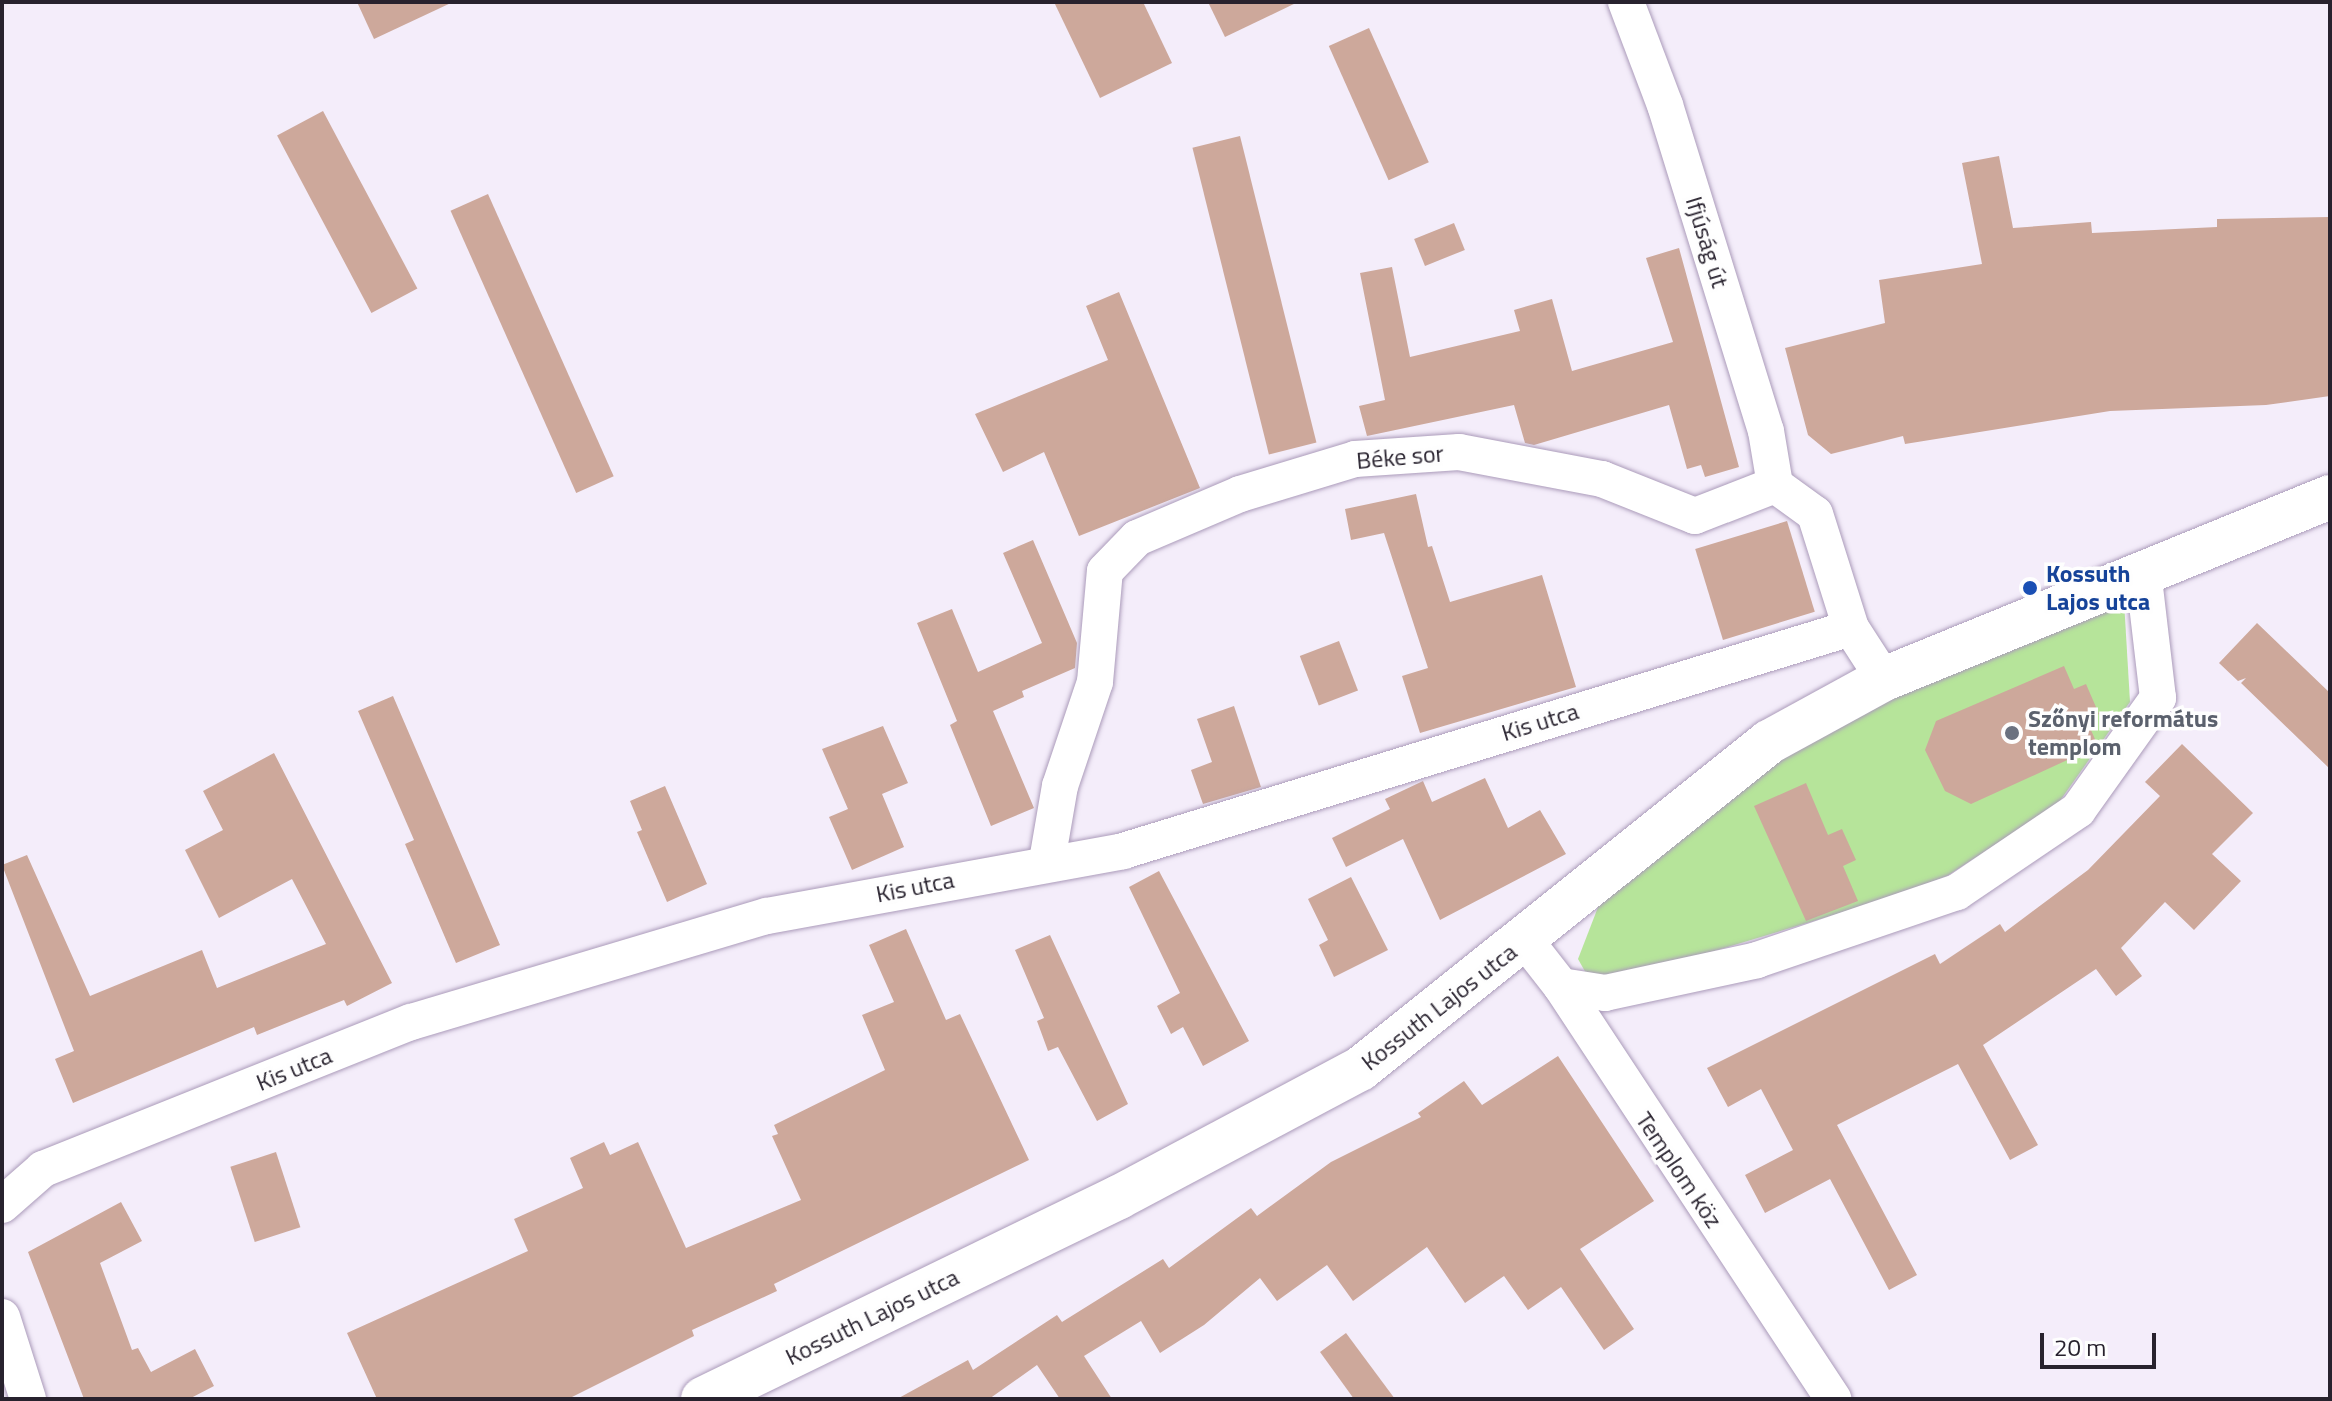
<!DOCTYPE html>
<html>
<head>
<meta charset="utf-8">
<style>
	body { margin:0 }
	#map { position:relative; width:2332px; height:1401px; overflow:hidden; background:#f4edfa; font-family:"Titillium Web",sans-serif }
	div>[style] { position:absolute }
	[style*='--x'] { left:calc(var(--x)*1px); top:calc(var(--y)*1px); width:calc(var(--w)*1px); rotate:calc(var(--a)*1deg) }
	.green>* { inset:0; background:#b6e49a }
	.building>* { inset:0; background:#cda89b; transform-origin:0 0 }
	.roads { filter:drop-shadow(0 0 2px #ab9bba) drop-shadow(0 0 2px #ab9bba) }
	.minor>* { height:36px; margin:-18px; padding:0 18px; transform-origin:18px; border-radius:18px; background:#fff }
	.tertiary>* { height:44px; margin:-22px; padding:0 22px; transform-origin:22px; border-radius:22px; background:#fff }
	.dots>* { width:22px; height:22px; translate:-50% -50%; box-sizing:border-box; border:4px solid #fefefe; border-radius:50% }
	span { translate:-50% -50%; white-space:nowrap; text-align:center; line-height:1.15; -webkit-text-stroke:7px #fefefe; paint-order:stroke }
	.street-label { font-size:24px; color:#28222e }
	.transit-label { font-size:24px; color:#164399; font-weight:700 }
	.left { translate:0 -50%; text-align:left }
	.worship-label { font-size:24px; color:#5b616d; font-weight:700 }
	.frame { position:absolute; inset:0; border:4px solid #28222e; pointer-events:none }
	.scale { position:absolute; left:2040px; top:1333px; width:116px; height:36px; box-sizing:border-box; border:4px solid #28222e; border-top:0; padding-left:10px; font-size:24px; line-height:28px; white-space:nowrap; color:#28222e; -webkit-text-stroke:6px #fefefe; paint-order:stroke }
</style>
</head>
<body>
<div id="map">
	<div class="green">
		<div style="clip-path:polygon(2124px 601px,2130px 702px,2057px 805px,1947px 876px,1890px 898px,1658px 968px,1615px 978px,1587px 975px,1578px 959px,1600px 902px,1773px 757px,1887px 692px)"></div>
	</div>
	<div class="building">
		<div style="clip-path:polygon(357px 2px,453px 2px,374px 39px)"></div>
		<div style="clip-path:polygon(1054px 2px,1143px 2px,1172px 63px,1100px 98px)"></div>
		<div style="clip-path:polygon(1208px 2px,1298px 2px,1225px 37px)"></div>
		<div style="left:1369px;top:28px;width:147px;height:44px;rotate:66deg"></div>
		<div style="left:323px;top:111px;width:201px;height:52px;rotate:62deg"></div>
		<div style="left:1240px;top:136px;width:316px;height:49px;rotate:76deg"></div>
		<div style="clip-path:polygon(1999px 156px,2013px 228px,2091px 222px,2092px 233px,2217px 227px,2217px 219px,2330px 217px,2330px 396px,2266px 405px,2110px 411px,1905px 444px,1903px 436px,1831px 454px,1808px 435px,1785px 348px,1885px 323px,1879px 280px,1982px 264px,1962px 163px)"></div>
		<div style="left:488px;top:194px;width:309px;height:41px;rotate:66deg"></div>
		<div style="left:1454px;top:223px;width:29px;height:43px;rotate:68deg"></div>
		<div style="clip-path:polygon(1679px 248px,1739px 467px,1705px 477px,1701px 465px,1687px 469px,1669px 405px,1534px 445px,1525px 443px,1514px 405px,1367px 436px,1359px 406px,1385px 400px,1360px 273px,1392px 267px,1410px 357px,1520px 331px,1514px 310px,1552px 299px,1572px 371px,1673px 342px,1646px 258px)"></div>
		<div style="clip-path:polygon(1119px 292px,1200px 488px,1079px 536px,1044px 452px,1003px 472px,975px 414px,1108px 360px,1086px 306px)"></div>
		<div style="clip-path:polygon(1416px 494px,1428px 547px,1432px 546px,1450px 602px,1542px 575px,1576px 687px,1420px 733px,1402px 676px,1428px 668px,1384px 533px,1351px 540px,1345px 509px)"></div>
		<div style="left:1787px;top:521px;width:95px;height:96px;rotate:73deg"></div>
		<div style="clip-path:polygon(1033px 540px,1077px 643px,1075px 668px,1022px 691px,1024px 697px,993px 711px,1034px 808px,991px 826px,950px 725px,957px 721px,917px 623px,952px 609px,978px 672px,1042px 643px,1003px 553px)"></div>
		<div style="clip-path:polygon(2257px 623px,2330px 693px,2330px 769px,2241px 683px,2246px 678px,2238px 681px,2219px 663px)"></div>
		<div style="left:1339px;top:641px;width:53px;height:42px;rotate:69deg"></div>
		<div style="clip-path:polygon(2064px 666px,2074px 689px,2086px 684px,2099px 714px,2087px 721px,2098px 746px,1971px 804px,1945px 791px,1925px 750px,1936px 721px)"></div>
		<div style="clip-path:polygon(393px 696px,500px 945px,456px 963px,405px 844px,414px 840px,358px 711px)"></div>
		<div style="clip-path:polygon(1234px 706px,1261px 787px,1203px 804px,1191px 770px,1212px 762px,1197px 719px)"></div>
		<div style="clip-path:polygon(883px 726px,908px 783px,882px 794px,904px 847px,852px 870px,829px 817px,848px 809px,822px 749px)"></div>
		<div style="clip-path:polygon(2182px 744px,2253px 813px,2212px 854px,2241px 881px,2194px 930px,2165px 902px,2121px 948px,2142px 976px,2116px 996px,2096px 969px,1983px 1045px,2038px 1145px,2010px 1160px,1958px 1064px,1837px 1125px,1917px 1275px,1889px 1290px,1830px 1179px,1765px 1213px,1745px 1175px,1793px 1150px,1761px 1089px,1728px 1107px,1707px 1068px,1935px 954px,1940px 964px,2000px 924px,2005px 932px,2088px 870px,2160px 796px,2145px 782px)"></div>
		<div style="clip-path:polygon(274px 753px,392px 983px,347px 1006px,344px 1000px,257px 1035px,254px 1027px,73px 1103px,55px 1059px,74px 1051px,2px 865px,27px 855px,90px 996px,202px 950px,217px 988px,326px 944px,292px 879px,219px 918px,185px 850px,223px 830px,203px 791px)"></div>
		<div style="clip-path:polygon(1485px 778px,1508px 828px,1540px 810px,1566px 854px,1440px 920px,1403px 839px,1346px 867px,1332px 838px,1390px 809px,1385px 799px,1423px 781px,1432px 802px)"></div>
		<div style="clip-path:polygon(1806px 783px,1828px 835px,1842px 829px,1856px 860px,1843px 866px,1858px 901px,1806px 921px,1754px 806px)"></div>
		<div style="clip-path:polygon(665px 786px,707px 884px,667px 902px,637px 832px,642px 830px,630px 801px)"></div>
		<div style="clip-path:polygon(1159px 871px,1249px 1041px,1203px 1066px,1183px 1027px,1171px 1034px,1157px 1006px,1180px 993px,1129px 887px)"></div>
		<div style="clip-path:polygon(1351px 877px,1388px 950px,1334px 977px,1319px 945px,1328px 940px,1308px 899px)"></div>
		<div style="clip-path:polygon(906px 929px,946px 1020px,960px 1014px,1029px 1160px,774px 1284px,777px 1291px,692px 1330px,694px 1336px,568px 1399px,377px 1399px,347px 1333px,528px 1251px,514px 1219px,583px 1188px,570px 1158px,604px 1142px,610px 1155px,638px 1142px,686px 1248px,801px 1200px,772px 1136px,778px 1134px,774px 1125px,885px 1070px,862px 1015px,894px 1002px,869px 945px)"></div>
		<div style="clip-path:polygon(1050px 935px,1128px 1104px,1097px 1121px,1058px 1047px,1048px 1051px,1037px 1021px,1044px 1018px,1015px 950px)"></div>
		<div style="clip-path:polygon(1558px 1056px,1654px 1201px,1580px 1249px,1634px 1329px,1604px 1350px,1561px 1287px,1528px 1310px,1504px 1276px,1465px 1303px,1427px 1247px,1353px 1301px,1327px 1265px,1277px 1301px,1260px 1278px,1204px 1325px,1160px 1353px,1141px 1321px,1084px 1356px,1112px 1399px,1060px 1399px,1037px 1365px,989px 1399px,897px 1399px,968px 1360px,973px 1370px,1057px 1315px,1062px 1322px,1163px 1259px,1169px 1268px,1251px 1208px,1257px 1216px,1331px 1162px,1421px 1117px,1418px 1113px,1464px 1081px,1482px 1105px)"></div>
		<div style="left:276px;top:1152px;width:79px;height:48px;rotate:72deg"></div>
		<div style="clip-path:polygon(121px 1202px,142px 1241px,100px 1263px,132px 1350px,138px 1348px,151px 1372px,195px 1349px,214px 1386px,189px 1399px,84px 1399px,28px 1252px)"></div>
		<div style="clip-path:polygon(1346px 1333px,1395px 1399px,1354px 1399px,1320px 1352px)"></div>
	</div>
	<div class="roads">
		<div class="minor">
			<div style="--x:1626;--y:2;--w:110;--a:69.3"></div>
			<div style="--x:1665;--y:105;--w:341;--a:72.8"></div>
			<div style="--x:1766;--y:431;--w:55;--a:80.5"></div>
			<div style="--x:1775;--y:485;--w:49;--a:35.9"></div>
			<div style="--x:1815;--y:514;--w:120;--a:72.5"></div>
			<div style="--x:1851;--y:628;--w:61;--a:57.1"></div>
			<div style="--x:1047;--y:861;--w:76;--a:-80.2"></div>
			<div style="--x:1060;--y:786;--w:110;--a:-71.4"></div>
			<div style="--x:1095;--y:682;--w:111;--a:-84.9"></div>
			<div style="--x:1105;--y:571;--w:46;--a:-45.9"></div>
			<div style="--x:1137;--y:538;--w:112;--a:-23.1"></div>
			<div style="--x:1240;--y:494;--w:120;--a:-16.9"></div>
			<div style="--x:1355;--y:459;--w:104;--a:-3.9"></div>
			<div style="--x:1459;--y:452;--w:146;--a:10.7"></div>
			<div style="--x:1602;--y:479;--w:100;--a:21.7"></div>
			<div style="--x:1695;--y:516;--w:86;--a:-21.2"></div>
			<div style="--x:1525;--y:940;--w:58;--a:52"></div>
			<div style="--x:1561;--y:986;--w:495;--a:56.6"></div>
			<div style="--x:1561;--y:986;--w:45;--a:9"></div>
			<div style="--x:1605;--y:993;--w:156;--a:-12.2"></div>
			<div style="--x:1757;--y:960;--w:211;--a:-18.8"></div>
			<div style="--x:1957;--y:892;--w:146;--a:-34.1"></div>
			<div style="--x:2078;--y:810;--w:138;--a:-54.5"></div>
			<div style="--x:2158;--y:698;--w:128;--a:-96.7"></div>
			<div style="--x:2;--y:1205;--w:55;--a:-41.3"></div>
			<div style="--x:43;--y:1169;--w:396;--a:-21.8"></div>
			<div style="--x:411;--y:1022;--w:371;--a:-16.6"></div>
			<div style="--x:767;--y:916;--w:362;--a:-10.3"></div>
			<div style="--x:1123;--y:851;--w:761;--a:-17.03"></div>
			<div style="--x:2;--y:1317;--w:86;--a:72.4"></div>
		</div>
		<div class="tertiary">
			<div style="--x:703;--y:1399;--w:462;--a:-25.9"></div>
			<div style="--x:1119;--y:1197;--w:273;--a:-28"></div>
			<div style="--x:1360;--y:1069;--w:524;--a:-38.64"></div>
			<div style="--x:1769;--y:742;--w:131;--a:-28.7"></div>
			<div style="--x:1884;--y:679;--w:482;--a:-22.2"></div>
		</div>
	</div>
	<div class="dots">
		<div style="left:2030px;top:588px;background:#1a4fb4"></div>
		<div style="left:2012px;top:733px;background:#6b7280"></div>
	</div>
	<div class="street-label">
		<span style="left:1707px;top:242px;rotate:73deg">Ifjúság út</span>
		<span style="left:1400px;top:457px;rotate:-5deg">Béke sor</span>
		<span style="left:1540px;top:722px;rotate:-17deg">Kis utca</span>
		<span style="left:915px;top:887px;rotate:-11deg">Kis utca</span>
		<span style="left:1439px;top:1007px;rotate:-38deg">Kossuth Lajos utca</span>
		<span style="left:294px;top:1069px;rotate:-22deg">Kis utca</span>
		<span style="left:1679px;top:1170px;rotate:56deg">Templom köz</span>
		<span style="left:872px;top:1317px;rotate:-26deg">Kossuth Lajos utca</span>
	</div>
	<div class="transit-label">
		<span class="left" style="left:2046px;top:588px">Kossuth<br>Lajos utca</span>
	</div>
	<div class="worship-label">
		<span class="left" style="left:2028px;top:733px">Szőnyi református<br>templom</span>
	</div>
	<div class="frame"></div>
	<div class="scale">20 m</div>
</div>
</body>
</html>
